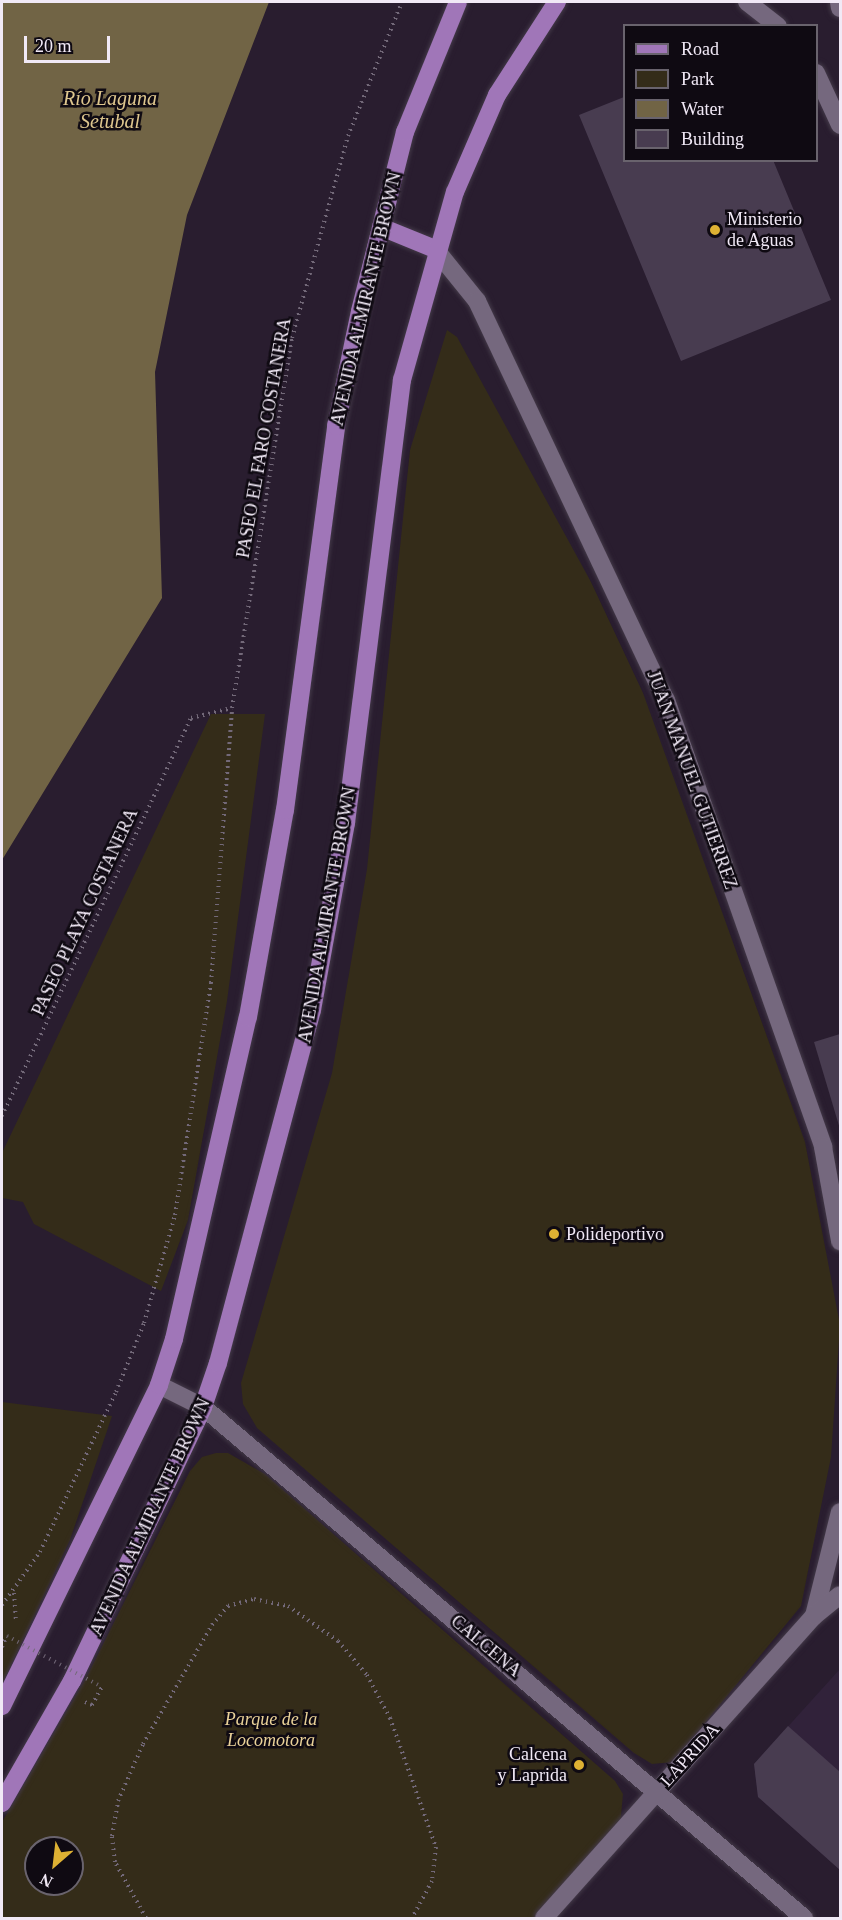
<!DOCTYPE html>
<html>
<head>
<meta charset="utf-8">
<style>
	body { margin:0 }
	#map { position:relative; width:842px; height:1920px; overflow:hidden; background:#291d2f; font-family:Georgia,serif }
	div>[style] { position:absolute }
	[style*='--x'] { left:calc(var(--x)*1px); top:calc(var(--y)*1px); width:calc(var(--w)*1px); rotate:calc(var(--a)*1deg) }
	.built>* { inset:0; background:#31223a }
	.green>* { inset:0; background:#342c19 }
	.water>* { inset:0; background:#716445 }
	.building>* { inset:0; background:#483c50 }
	.path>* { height:4px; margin-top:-2px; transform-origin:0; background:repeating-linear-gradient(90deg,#736979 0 1.5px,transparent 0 6px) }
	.roads { filter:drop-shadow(0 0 2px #433948) drop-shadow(0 0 2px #433948) }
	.minor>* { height:18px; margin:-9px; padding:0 9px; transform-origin:9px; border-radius:9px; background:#75687e }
	.major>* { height:18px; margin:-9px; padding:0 9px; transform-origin:9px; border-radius:9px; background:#a076b8 }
	.path-bridge>* { height:4px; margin-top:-2px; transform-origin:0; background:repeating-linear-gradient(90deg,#736979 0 1.5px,transparent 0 6px) }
	.dots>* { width:16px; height:16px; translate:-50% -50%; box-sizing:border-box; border:3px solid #0f0a12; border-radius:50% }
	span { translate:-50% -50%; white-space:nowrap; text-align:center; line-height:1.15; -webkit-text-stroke:5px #0f0a12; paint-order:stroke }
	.poi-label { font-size:18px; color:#f1e9f6 }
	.left { translate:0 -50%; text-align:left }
	.right { translate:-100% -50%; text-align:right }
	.street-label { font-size:18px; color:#f1e9f6 }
	.park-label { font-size:18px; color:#ead299; font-style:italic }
	.water-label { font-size:20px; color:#dec68e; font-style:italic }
	.frame { position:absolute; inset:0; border:3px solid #f1e9f6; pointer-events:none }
	.legend { position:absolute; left:623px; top:24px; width:195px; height:138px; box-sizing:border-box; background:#0f0a12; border:2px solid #69636d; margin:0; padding:8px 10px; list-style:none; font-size:18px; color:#f1e9f6 }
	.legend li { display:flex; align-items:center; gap:12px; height:30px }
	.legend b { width:30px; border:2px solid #69636d }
	.north { position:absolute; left:24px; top:1836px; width:60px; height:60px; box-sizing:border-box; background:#0f0a12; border:2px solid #69636d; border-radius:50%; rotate:208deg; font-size:16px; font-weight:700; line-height:24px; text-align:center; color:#f1e9f6 }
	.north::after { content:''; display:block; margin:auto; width:21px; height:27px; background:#deb133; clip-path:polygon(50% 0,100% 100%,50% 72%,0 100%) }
	.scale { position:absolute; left:24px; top:36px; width:86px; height:27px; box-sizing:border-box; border:3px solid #f1e9f6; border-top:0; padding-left:8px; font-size:18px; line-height:21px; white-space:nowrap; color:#f1e9f6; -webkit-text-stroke:4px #0f0a12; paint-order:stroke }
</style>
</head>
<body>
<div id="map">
	<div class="built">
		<div style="clip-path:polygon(840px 1669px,840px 1870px,758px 1797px,754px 1764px)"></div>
	</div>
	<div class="green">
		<div style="clip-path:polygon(447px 330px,457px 337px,591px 582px,643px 693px,805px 1142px,840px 1325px,831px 1457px,801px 1606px,673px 1762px,652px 1764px,634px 1753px,257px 1428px,243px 1404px,241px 1383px,332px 1073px,367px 869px,410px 450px)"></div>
		<div style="clip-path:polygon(211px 714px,265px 714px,227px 1001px,188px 1220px,161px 1291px,34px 1224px,23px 1202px,2px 1198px,2px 1153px)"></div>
		<div style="clip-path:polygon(2px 1402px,112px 1416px,70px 1540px,2px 1684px)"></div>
		<div style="clip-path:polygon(evenodd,216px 1453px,228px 1453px,265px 1474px,615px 1781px,623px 1794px,620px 1826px,539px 1918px,2px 1918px,2px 1822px,85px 1680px,190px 1471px,202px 1457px,216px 1453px,36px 1848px,72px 1848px,72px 1884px,36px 1884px,36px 1848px)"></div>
	</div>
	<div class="water">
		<div style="clip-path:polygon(2px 2px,269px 2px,187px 215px,155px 372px,162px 598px,2px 860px)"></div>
	</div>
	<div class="building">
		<div style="clip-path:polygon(624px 97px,624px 160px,773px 160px,831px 300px,681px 361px,579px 115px)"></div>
		<div style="clip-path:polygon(840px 1034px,840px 1129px,814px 1042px)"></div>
		<div style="clip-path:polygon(788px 1726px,840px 1772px,840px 1870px,758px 1797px,754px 1764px)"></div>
	</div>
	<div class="path">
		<div style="--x:2;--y:1116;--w:441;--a:-64.6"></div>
		<div style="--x:191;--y:718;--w:42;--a:-13.7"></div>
		<div style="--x:232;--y:708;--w:375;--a:-80.8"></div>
		<div style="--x:292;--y:338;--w:210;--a:-74.5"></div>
		<div style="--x:348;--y:136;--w:144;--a:-68.1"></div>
		<div style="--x:14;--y:1593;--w:27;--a:86"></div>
		<div style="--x:2;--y:1605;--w:65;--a:-54.4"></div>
		<div style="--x:40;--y:1552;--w:177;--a:-64.6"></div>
		<div style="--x:116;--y:1392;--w:74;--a:-67.9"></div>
		<div style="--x:144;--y:1323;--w:112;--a:-74"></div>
		<div style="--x:175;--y:1215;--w:235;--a:-81.2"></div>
		<div style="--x:211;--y:983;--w:276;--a:-85.6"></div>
		<div style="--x:2;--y:1647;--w:12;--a:-66"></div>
		<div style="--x:85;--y:1702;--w:8;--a:23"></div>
		<div style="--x:92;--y:1705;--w:21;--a:-61"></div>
		<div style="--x:146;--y:1918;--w:64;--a:-119"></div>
		<div style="--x:115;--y:1862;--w:26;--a:-97"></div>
		<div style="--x:112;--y:1836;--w:36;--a:-80"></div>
		<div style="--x:118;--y:1801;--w:62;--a:-66.3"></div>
		<div style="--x:143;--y:1744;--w:138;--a:-59.9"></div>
		<div style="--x:212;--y:1625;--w:25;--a:-50"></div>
		<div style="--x:228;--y:1606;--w:27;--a:-15"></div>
		<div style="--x:254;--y:1599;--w:35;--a:12"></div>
		<div style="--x:288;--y:1606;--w:61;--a:35"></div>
		<div style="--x:338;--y:1641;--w:45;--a:49.5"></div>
		<div style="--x:367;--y:1675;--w:49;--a:61.9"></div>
		<div style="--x:390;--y:1718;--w:137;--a:70.4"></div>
		<div style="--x:436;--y:1847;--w:34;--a:97"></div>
		<div style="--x:432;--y:1881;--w:42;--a:118.4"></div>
	</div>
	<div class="roads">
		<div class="minor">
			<div style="--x:747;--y:2;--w:39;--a:38"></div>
			<div style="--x:839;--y:2;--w:6;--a:81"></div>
			<div style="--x:816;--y:73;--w:57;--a:65.2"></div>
			<div style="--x:435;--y:249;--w:67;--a:51.1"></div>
			<div style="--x:477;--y:301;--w:441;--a:64.7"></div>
			<div style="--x:666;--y:700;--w:474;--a:70.6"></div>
			<div style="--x:823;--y:1147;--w:96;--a:79.7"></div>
			<div style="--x:159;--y:1385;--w:49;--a:26.6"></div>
			<div style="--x:203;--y:1407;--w:789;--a:40.37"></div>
			<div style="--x:814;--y:1616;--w:107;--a:-76"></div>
			<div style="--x:544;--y:1918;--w:405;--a:-48.2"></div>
			<div style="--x:814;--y:1616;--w:33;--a:-39"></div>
		</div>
		<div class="major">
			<div style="--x:381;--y:227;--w:58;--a:22.2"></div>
			<div style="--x:2;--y:1706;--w:357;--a:-63.9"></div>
			<div style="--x:159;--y:1385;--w:48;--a:-71.9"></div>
			<div style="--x:174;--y:1339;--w:330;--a:-77.1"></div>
			<div style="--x:248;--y:1017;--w:210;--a:-79.9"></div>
			<div style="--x:285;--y:810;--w:387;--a:-82.4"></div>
			<div style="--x:336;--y:426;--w:117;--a:-78.2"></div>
			<div style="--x:360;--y:311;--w:185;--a:-75.9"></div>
			<div style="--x:405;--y:132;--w:140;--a:-67.8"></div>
			<div style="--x:2;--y:1803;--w:141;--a:-60.2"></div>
			<div style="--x:72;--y:1681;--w:304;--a:-64.4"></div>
			<div style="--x:203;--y:1407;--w:46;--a:-71.2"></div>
			<div style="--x:218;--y:1363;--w:365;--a:-75.1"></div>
			<div style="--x:312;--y:1010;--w:190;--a:-79.7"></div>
			<div style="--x:346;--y:823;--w:447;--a:-82.8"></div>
			<div style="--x:402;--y:380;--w:195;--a:-74.3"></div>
			<div style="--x:455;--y:192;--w:106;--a:-66.6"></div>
			<div style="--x:497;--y:95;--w:111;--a:-57.2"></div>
		</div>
	</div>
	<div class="path-bridge">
		<div style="--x:7;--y:1636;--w:108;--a:28.2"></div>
	</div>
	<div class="dots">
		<div style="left:715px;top:230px;background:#deb133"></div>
		<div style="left:554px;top:1234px;background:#deb133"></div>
		<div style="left:579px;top:1765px;background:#deb133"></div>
	</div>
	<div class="poi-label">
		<span class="left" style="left:727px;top:230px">Ministerio<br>de Aguas</span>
		<span class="left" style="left:566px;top:1234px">Polideportivo</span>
		<span class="right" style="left:567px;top:1765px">Calcena<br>y Laprida</span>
	</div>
	<div class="street-label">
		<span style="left:366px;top:299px;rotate:-77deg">AVENIDA ALMIRANTE BROWN</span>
		<span style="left:264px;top:438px;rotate:-80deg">PASEO EL FARO COSTANERA</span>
		<span style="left:692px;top:780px;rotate:70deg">JUAN MANUEL GUTIERREZ</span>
		<span style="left:85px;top:912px;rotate:-65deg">PASEO PLAYA COSTANERA</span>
		<span style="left:327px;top:915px;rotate:-80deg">AVENIDA ALMIRANTE BROWN</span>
		<span style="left:150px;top:1517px;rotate:-65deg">AVENIDA ALMIRANTE BROWN</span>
		<span style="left:486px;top:1646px;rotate:40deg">CALCENA</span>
		<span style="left:690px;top:1755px;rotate:-48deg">LAPRIDA</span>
	</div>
	<div class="park-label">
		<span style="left:271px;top:1730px">Parque de la<br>Locomotora</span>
	</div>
	<div class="water-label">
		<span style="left:110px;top:110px">Río Laguna<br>Setubal</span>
	</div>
	<div class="frame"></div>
	<ul class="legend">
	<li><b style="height:8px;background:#a076b8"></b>Road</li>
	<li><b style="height:16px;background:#342c19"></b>Park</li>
	<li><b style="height:16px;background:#716445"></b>Water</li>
	<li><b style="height:16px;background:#483c50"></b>Building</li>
	</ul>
	<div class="north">N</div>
	<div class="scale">20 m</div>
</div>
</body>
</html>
